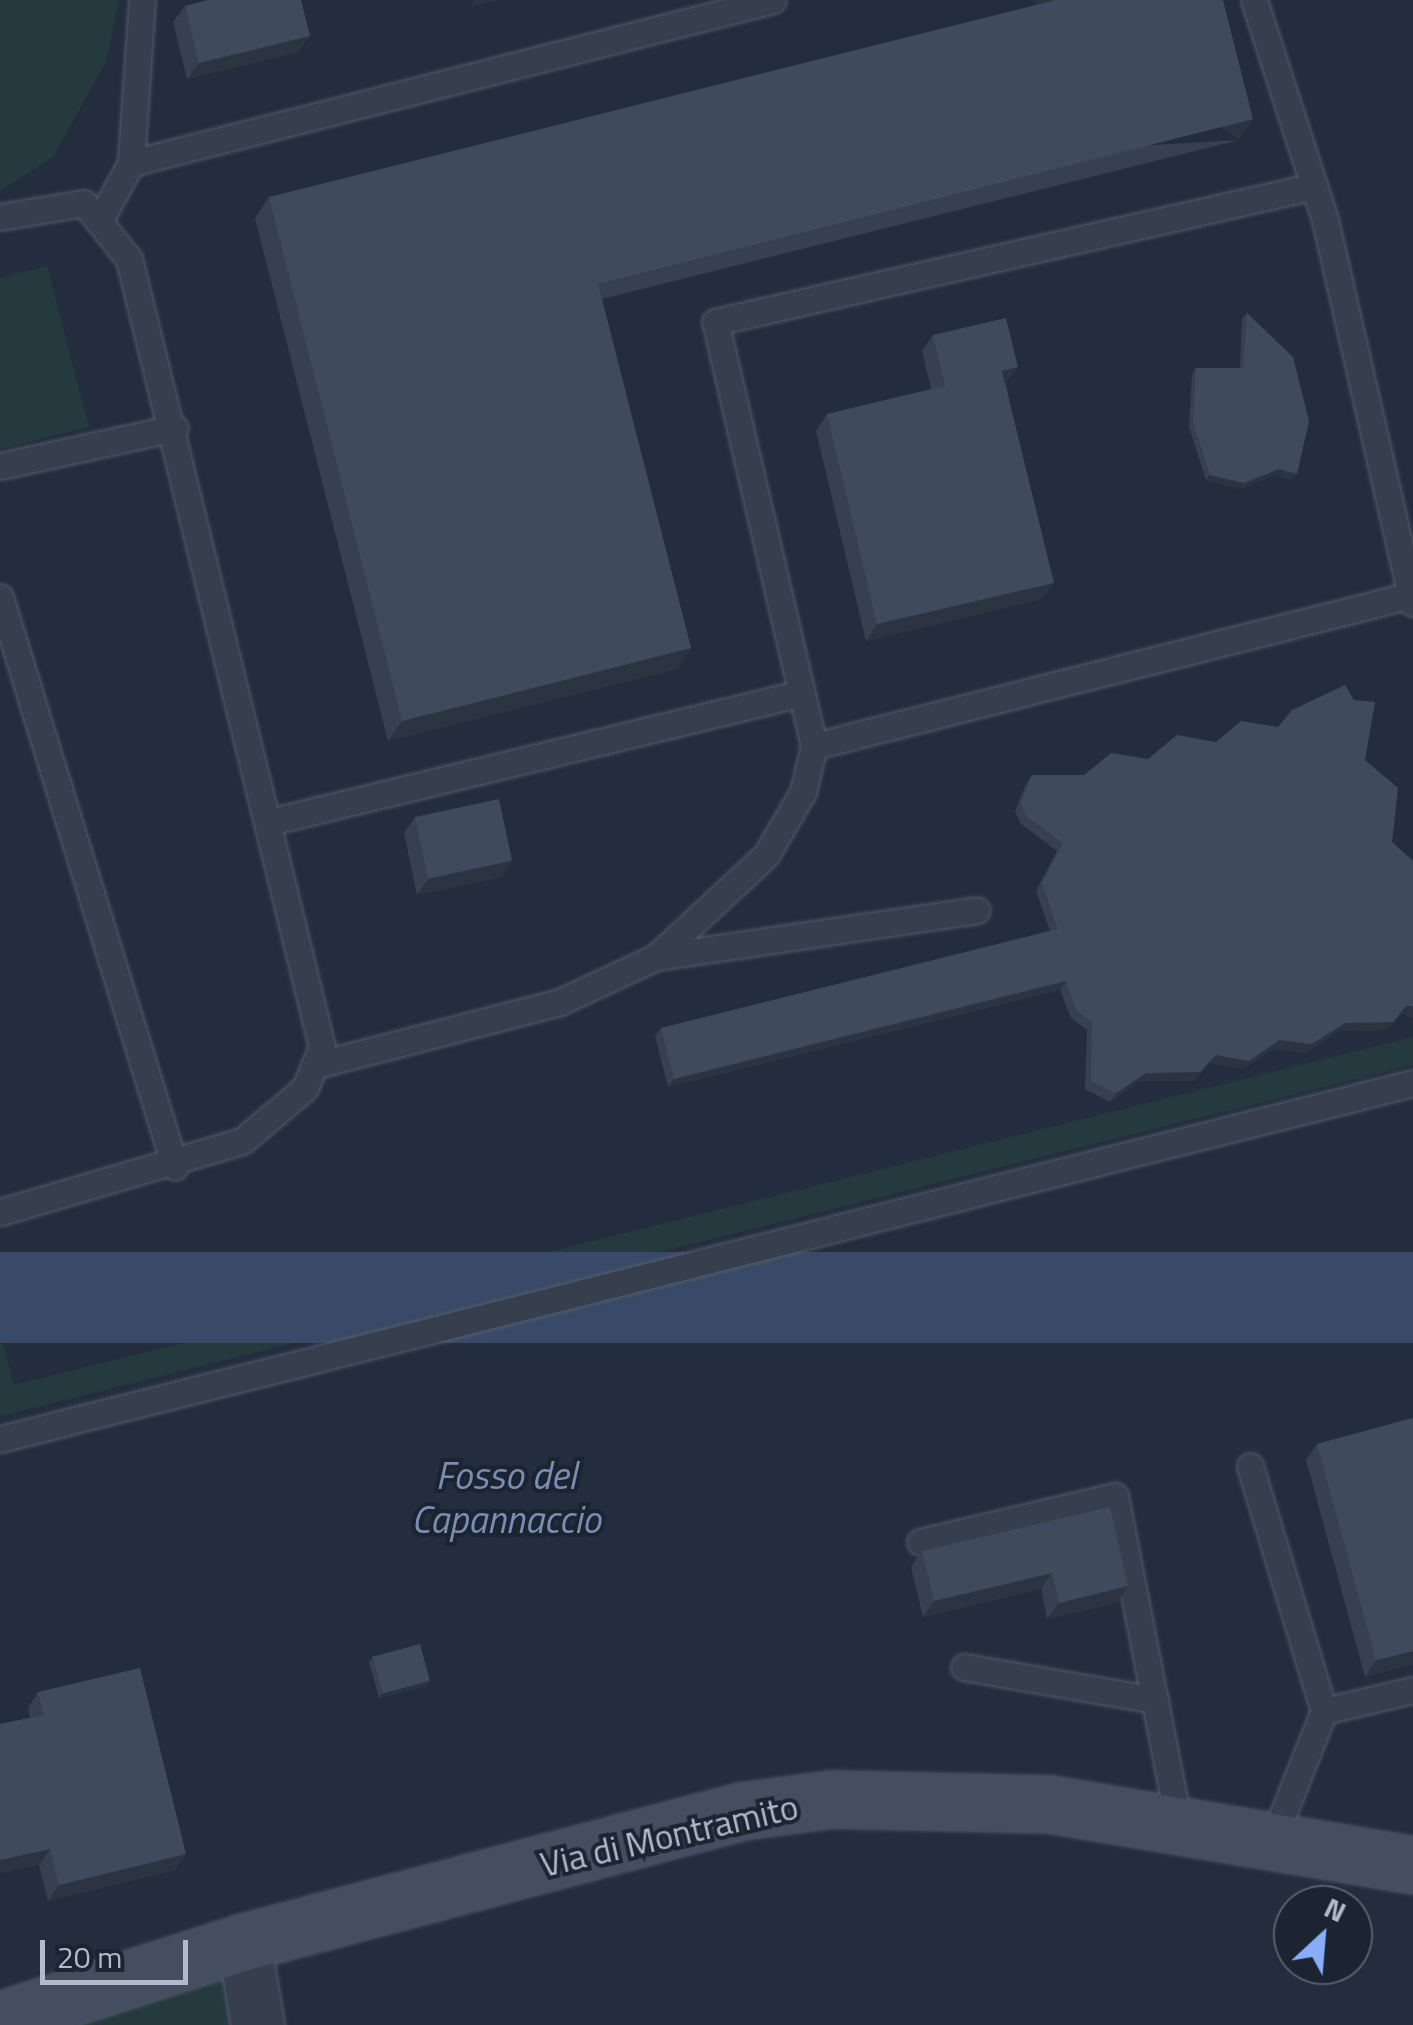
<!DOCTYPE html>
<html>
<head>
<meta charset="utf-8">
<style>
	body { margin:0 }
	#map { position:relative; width:1413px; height:2025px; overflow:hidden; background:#232d3e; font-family:"Titillium Web",sans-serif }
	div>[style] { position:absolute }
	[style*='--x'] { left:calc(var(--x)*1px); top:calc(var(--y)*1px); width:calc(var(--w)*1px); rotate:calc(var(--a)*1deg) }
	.green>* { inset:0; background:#253a3f }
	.water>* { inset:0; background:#384a68; transform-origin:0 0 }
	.roads { filter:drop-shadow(0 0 2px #525a68) drop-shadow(0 0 2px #525a68) }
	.lane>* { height:25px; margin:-12.5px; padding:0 12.5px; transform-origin:12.5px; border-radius:12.5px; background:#373f4e }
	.street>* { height:52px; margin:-26px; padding:0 26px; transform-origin:26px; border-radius:26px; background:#373f4e }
	.secondary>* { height:55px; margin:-27.5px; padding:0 27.5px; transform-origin:27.5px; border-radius:27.5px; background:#454e61 }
	.wall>* { inset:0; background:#364050 }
	.shaded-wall>* { inset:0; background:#2c3441; transform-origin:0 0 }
	.building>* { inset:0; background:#3f4b5d; transform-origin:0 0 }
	span { translate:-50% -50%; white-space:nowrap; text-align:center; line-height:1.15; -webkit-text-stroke:8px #1c2432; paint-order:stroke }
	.street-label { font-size:35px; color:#b2bac9 }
	.water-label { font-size:38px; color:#798eb2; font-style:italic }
	.north { position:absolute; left:1273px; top:1885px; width:100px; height:100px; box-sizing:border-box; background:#1c2432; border:2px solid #58606e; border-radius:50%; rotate:26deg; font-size:28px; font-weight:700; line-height:40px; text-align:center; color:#b2bac9 }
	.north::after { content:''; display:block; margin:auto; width:35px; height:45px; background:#86aefb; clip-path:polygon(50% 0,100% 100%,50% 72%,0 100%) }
	.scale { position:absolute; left:40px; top:1940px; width:148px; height:45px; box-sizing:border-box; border:5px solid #b2bac9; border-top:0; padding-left:12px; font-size:30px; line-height:35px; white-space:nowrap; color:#b2bac9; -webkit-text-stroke:8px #1c2432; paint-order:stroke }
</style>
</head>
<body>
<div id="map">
	<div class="green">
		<div style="clip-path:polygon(0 0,119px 0,106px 62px,53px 157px,0 191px)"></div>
		<div style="clip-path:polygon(47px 266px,89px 427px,0 449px,0 278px)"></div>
		<div style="clip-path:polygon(1413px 1037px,1413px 1065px,0 1416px,0 1333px,14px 1385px)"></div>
		<div style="clip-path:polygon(244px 1942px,258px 2025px,0 2025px)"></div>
	</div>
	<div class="water">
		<div style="left:1413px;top:1252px;width:91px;height:1446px;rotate:90deg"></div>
	</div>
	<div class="roads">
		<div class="lane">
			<div style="--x:142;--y:0;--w:163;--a:93.9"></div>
			<div style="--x:131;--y:163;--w:662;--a:-14.25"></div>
			<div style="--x:1254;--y:0;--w:231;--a:72.1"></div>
			<div style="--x:1325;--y:220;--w:393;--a:77.1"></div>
			<div style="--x:102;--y:216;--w:60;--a:-61.3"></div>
			<div style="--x:0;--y:217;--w:85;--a:-9.5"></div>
			<div style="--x:84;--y:203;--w:72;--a:51.2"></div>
			<div style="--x:129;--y:259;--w:811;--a:76.24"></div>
			<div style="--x:322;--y:1047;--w:44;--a:112.5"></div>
			<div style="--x:305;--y:1088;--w:82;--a:139.9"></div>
			<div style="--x:242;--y:1141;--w:252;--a:163.6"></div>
			<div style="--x:0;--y:466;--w:179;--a:-12.3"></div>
			<div style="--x:0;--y:597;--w:596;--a:72.93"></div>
			<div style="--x:814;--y:746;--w:616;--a:-14.19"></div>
			<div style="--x:273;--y:821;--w:544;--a:-13.6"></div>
			<div style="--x:656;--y:957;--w:150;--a:-42.8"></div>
			<div style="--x:766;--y:855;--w:73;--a:-59.6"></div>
			<div style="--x:803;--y:792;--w:47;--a:-76.6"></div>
			<div style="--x:814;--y:746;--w:435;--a:-103.1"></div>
			<div style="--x:715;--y:322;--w:610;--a:-12.78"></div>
			<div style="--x:320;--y:1064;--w:248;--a:-14.5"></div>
			<div style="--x:560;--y:1002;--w:106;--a:-25.1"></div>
			<div style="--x:656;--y:957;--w:324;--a:-8.3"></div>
			<div style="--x:0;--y:1439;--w:1457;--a:-14.14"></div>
			<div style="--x:1250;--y:1466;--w:256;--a:73.2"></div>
			<div style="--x:1324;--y:1711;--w:138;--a:111.7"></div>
			<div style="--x:920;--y:1542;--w:200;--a:-13.3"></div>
			<div style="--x:1115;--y:1496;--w:334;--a:79"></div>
			<div style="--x:964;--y:1667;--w:194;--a:9.8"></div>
			<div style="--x:1324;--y:1711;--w:91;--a:-13.3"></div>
		</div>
		<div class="street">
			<div style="--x:244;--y:1942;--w:84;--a:80.4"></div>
		</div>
		<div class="secondary">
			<div style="--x:0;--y:2020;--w:256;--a:-17.7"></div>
			<div style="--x:244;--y:1942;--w:515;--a:-14.74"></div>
			<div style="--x:742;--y:1811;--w:90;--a:-7.7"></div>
			<div style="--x:831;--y:1799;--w:218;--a:1.3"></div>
			<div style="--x:1049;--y:1804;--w:369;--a:9.5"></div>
		</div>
	</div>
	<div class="wall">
		<div style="clip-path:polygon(185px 6px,298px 52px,187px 79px,173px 22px)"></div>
		<div style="clip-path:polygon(1239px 140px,602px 299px,691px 648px,677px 669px,388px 741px,255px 218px,269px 197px)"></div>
		<div style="clip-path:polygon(1247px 313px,1292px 480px,1275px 475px,1240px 489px,1206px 480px,1189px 427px,1192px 374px,1196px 368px,1240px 368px,1242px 318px)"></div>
		<div style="clip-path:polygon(933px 335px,1006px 383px,1042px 599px,866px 641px,816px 431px,827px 414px,931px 389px,922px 351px)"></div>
		<div style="clip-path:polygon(1216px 742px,1365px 760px,1392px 842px,1413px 861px,1413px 1018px,1402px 1013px,1387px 1030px,1339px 1031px,1306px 1053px,1273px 1049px,1243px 1069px,1210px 1063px,1194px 1081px,1140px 1081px,1110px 1102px,1085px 1089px,1087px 1030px,1071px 1018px,1060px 990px,668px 1087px,655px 1036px,661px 1028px,1050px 931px,1036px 891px,1057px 851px,1021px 824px,1015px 811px,1026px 784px,1032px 775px,1084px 775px)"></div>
		<div style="clip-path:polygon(415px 817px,512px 861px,501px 877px,417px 895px,404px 833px)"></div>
		<div style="clip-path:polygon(1413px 1418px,1413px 1664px,1365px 1677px,1306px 1460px,1317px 1444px)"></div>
		<div style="clip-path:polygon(1110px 1507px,1117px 1603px,1047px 1619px,1041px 1589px,923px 1617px,911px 1567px,922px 1551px)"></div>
		<div style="clip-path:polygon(373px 1656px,426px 1686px,379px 1698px,369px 1662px)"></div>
		<div style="clip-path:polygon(38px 1692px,175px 1870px,48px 1901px,39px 1865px,0 1873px,0 1724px,30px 1718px,28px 1708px)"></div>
	</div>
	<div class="shaded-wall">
		<div style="clip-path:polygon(474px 0,498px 0,470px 7px)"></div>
		<div style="clip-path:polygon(310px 36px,298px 52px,187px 79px,199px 63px)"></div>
		<div style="left:1253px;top:119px;width:25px;height:675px;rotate:124deg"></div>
		<div style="clip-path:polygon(1018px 367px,1006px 383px,1002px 371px)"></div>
		<div style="clip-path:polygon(1279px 469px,1297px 474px,1292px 480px,1275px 475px,1240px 489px,1206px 480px,1210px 475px)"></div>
		<div style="clip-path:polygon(1054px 583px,1042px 599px,866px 641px,877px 624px)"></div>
		<div style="clip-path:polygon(691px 648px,677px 669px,388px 741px,402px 721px)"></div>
		<div style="clip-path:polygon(512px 861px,501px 877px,417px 895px,428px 879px)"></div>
		<div style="clip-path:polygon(1066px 981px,1060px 990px,668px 1087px,674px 1079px)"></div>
		<div style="clip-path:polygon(1407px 1005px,1413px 1007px,1413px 1018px,1402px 1013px,1387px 1030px,1339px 1031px,1306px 1053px,1273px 1049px,1243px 1069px,1210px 1063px,1194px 1081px,1140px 1081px,1110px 1102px,1116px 1093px,1146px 1073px,1216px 1055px,1279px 1040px)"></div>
		<div style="clip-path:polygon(1052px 1573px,1041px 1589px,923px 1617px,934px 1601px)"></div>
		<div style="clip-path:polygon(1128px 1586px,1117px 1603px,1047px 1619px,1059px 1603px)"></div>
		<div style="clip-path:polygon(1413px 1651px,1413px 1664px,1365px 1677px,1376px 1660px)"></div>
		<div style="clip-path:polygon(430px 1681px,426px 1686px,379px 1698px,383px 1693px)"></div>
		<div style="clip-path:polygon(50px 1849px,39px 1865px,0 1873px,0 1860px)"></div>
		<div style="clip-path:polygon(186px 1854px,175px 1870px,48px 1901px,59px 1885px)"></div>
	</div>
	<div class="building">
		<div style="clip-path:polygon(208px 0,301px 0,310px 36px,199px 63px,185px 6px)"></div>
		<div style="clip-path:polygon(1056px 0,1223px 0,1253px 119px,598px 284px,691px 648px,402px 721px,269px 197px)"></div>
		<div style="clip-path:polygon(1247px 313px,1293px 357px,1309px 421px,1297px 474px,1279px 469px,1244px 483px,1210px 475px,1193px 421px,1196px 368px,1243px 368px)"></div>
		<div style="clip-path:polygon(1006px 318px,1018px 367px,1002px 371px,1054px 583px,877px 624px,827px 414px,945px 386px,933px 335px)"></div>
		<div style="clip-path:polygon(1345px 685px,1354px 700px,1375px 702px,1365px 760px,1398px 788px,1392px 842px,1413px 861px,1413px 1007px,1407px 1005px,1393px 1022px,1345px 1023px,1312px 1044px,1279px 1040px,1249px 1061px,1216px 1055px,1200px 1072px,1146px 1073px,1116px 1093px,1091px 1081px,1092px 1022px,1076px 1010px,1066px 981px,674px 1079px,661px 1028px,1058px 929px,1042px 883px,1063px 843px,1026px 816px,1021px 802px,1032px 775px,1084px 775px,1111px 753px,1148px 759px,1177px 735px,1216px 742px,1241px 721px,1278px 727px,1292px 710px)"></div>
		<div style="left:499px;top:799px;width:63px;height:86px;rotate:78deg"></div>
		<div style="clip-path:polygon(1413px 1418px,1413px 1651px,1376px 1660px,1317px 1444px)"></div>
		<div style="clip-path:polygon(1110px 1507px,1128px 1586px,1059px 1603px,1052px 1573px,934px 1601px,922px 1551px)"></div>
		<div style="left:420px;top:1644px;width:38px;height:49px;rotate:75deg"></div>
		<div style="clip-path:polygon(140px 1668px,186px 1854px,59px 1885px,50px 1849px,0 1860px,0 1724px,44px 1715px,38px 1692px)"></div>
	</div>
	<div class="street-label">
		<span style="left:669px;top:1835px;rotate:-13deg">Via di Montramito</span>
	</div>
	<div class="water-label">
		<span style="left:506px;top:1498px">Fosso del<br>Capannaccio</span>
	</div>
	<div class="north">N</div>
	<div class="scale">20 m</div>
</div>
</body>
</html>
